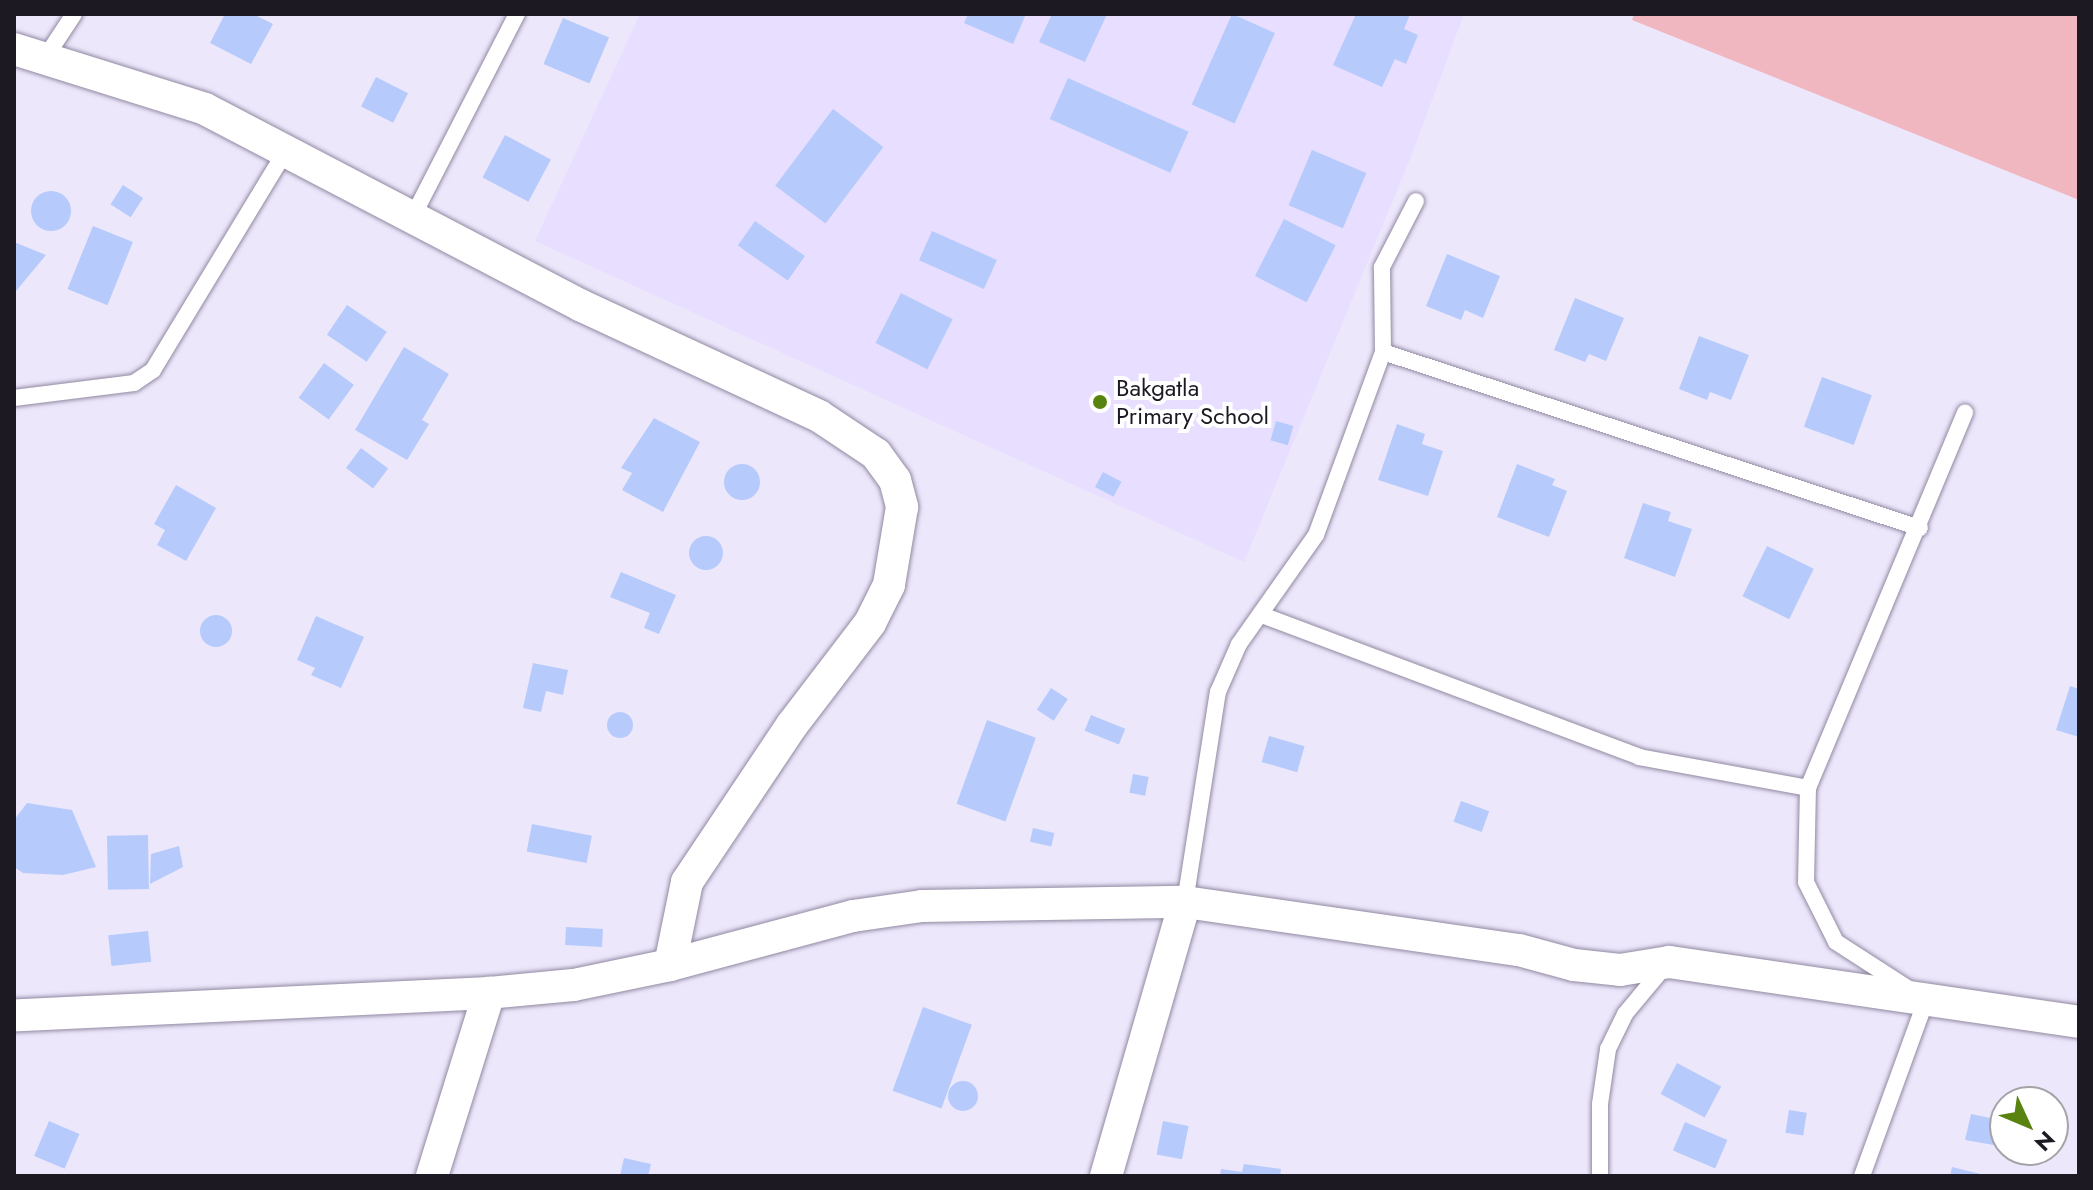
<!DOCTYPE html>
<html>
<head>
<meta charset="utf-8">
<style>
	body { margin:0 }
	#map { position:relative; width:2093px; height:1190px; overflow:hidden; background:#ede7fc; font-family:Jost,sans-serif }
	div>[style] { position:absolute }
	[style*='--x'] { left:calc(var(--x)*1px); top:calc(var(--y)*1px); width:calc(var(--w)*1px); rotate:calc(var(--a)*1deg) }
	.built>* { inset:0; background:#e8deff }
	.green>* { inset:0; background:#f1b7c0 }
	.building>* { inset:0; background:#b6cbfb; transform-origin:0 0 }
	.round { border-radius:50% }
	.roads { filter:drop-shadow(0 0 2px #9189a1) drop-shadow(0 0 2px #9189a1) }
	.lane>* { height:16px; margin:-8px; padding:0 8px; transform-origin:8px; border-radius:8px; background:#fff }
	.street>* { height:32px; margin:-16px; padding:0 16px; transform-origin:16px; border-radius:16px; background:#fff }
	.dots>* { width:22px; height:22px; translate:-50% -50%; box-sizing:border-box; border:4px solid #fff; border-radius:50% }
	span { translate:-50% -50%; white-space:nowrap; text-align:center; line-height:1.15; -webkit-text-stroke:8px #fff; paint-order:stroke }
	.poi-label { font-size:24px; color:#1c1923 }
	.left { translate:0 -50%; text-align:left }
	.frame { position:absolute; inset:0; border:16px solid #1c1923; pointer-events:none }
	.north { position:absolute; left:1989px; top:1086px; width:80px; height:80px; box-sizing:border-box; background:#fff; border:2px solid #a4a3a7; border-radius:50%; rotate:134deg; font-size:22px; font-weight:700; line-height:32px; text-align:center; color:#1c1923 }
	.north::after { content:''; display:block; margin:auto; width:28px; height:36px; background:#58830e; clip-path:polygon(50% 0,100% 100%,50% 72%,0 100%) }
</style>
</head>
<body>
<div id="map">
	<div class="built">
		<div style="clip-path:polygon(640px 14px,1464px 14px,1412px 154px,1244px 562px,535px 241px)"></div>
	</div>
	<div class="green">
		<div style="clip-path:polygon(1634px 14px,2079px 14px,2079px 200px,1632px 20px)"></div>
	</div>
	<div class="building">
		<div style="clip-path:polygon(225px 14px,253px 14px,273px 24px,251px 64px,210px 43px)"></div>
		<div style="clip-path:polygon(968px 14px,1026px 14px,1013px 44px,964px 23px)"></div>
		<div style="clip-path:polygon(1052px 14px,1107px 14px,1085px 62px,1039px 42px)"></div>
		<div style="left:1232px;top:14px;width:47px;height:99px;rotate:24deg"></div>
		<div style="clip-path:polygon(1356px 14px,1410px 14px,1404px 29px,1418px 35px,1406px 64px,1395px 59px,1382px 87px,1333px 65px)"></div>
		<div style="left:563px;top:18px;width:50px;height:50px;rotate:23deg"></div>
		<div style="left:376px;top:77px;width:36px;height:33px;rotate:27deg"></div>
		<div style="left:1068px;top:78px;width:132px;height:45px;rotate:24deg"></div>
		<div style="left:833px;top:109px;width:63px;height:96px;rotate:37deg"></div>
		<div style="left:505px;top:135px;width:52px;height:48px;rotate:28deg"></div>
		<div style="left:1312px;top:150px;width:59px;height:60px;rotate:23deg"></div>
		<div style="left:123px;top:185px;width:24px;height:23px;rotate:33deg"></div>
		<div class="round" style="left:31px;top:191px;width:40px;height:40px"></div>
		<div style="left:1284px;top:219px;width:58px;height:64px;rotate:27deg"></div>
		<div style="left:755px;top:221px;width:61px;height:30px;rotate:35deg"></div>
		<div style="left:93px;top:226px;width:43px;height:68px;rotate:22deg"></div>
		<div style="left:932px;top:231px;width:71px;height:32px;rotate:24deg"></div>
		<div style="clip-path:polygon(14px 242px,46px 255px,16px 291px,14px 290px)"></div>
		<div style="clip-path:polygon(1447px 254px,1500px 276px,1483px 318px,1465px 310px,1461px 320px,1426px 306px)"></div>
		<div style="left:901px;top:293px;width:58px;height:56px;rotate:27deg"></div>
		<div style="clip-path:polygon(1575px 298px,1624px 318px,1606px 361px,1589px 354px,1585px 362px,1554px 350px)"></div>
		<div style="left:347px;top:305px;width:48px;height:36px;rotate:34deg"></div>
		<div style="clip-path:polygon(1699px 336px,1749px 355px,1731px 400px,1710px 392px,1707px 400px,1679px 389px)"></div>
		<div style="clip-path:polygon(404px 347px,449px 374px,422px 420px,429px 424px,407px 460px,355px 430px)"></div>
		<div style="left:324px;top:363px;width:37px;height:43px;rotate:36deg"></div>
		<div style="left:1822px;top:377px;width:53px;height:53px;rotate:20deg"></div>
		<div style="clip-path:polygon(654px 418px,700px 442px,663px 512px,622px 490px,632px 473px,621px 468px)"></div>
		<div style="left:1276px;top:421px;width:18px;height:20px;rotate:16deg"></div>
		<div style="clip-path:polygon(1397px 424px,1425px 434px,1422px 444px,1443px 451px,1428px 496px,1378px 480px)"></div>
		<div style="left:361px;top:448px;width:34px;height:25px;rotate:37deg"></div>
		<div class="round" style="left:724px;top:464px;width:36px;height:36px"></div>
		<div style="clip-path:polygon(1517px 464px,1555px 479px,1552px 485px,1567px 491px,1549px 537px,1497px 517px)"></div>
		<div style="left:1103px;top:472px;width:21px;height:17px;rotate:28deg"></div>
		<div style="clip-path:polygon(176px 485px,216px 508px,186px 561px,157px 545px,165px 530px,154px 524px)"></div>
		<div style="clip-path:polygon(1643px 503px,1671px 512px,1668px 521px,1692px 529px,1675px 577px,1624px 558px)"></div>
		<div class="round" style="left:689px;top:536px;width:34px;height:34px"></div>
		<div style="left:1767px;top:546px;width:52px;height:56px;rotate:26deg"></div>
		<div style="clip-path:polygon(621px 572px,676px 595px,659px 634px,644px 628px,650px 613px,610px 597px)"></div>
		<div class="round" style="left:200px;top:615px;width:32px;height:32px"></div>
		<div style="clip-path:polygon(316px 616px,364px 637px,341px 688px,311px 675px,315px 668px,297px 660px)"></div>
		<div style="clip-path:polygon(533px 663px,568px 670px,563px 695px,546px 691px,541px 712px,523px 708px)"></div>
		<div style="clip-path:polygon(2070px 686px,2079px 689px,2079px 737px,2056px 730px)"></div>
		<div style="left:1051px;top:688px;width:20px;height:26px;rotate:33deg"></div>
		<div class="round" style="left:607px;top:712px;width:26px;height:26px"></div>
		<div style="left:1091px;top:715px;width:37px;height:17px;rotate:22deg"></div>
		<div style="left:987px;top:720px;width:52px;height:89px;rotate:20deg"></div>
		<div style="left:1269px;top:736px;width:37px;height:27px;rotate:16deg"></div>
		<div style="left:1133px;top:774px;width:16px;height:19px;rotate:11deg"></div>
		<div style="left:1461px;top:801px;width:30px;height:22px;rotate:20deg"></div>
		<div style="clip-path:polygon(27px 803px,72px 810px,96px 867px,63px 875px,23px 873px,14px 867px,14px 820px)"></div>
		<div style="left:532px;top:824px;width:61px;height:28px;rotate:11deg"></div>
		<div style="left:1033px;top:828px;width:22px;height:14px;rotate:13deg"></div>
		<div style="left:148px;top:835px;width:54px;height:41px;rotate:89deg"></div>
		<div style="clip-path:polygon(179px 846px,183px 867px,150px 884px,151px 854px)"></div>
		<div style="left:566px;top:927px;width:37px;height:18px;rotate:3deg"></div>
		<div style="left:148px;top:931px;width:31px;height:40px;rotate:84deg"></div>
		<div style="left:923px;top:1007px;width:52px;height:89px;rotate:20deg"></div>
		<div style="left:1677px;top:1063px;width:50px;height:35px;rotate:28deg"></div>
		<div class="round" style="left:948px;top:1081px;width:30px;height:30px"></div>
		<div style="left:1789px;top:1110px;width:18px;height:23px;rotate:9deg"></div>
		<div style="clip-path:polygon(1971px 1114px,2005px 1121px,2005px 1147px,1965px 1140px)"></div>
		<div style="left:49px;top:1121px;width:33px;height:38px;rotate:23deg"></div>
		<div style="left:1163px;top:1121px;width:26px;height:34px;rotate:11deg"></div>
		<div style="left:1685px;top:1122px;width:46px;height:31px;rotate:23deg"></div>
		<div style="clip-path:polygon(624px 1158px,651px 1164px,648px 1176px,620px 1176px)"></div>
		<div style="clip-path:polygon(1244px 1164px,1281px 1169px,1280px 1176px,1220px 1176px,1221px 1169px,1242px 1172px)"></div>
		<div style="clip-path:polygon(1952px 1167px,1985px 1175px,1985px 1176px,1950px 1176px)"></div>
	</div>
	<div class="roads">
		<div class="lane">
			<div style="--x:45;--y:58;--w:53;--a:-56.6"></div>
			<div style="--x:411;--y:220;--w:232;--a:-62.8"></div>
			<div style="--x:1383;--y:352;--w:565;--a:18.15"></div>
			<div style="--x:14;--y:398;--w:121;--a:-7.1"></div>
			<div style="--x:134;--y:383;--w:23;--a:-34"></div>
			<div style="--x:153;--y:370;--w:258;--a:-58.8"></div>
			<div style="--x:1262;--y:615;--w:403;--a:20.6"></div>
			<div style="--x:1639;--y:757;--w:172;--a:10.4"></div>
			<div style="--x:1185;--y:902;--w:213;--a:-81.1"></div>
			<div style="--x:1218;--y:692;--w:52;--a:-66.4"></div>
			<div style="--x:1239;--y:644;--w:133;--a:-54.8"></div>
			<div style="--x:1316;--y:535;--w:195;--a:-69.9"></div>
			<div style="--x:1383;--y:352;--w:85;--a:-90.7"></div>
			<div style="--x:1382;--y:267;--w:74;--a:-62.7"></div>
			<div style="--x:1600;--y:1176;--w:72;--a:-90"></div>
			<div style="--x:1600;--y:1104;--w:56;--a:-81.7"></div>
			<div style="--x:1608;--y:1049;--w:39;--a:-64"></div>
			<div style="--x:1625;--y:1014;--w:62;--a:-50.2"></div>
			<div style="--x:1862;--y:1176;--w:187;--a:-70"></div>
			<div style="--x:1926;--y:1000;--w:107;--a:-147.2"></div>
			<div style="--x:1836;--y:942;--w:67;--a:-116.6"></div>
			<div style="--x:1806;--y:882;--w:94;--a:-88.8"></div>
			<div style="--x:1808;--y:788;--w:407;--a:-67.3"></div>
		</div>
		<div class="street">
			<div style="--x:14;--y:49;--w:200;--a:17.4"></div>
			<div style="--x:205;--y:109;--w:425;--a:27.6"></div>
			<div style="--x:582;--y:306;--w:261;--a:24.9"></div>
			<div style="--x:819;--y:416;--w:69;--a:33.7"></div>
			<div style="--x:876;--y:454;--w:32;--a:54"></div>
			<div style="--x:895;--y:480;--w:28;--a:75"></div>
			<div style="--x:902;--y:507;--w:79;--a:99.5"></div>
			<div style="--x:889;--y:585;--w:42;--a:116.6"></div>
			<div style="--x:870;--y:623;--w:128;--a:127.4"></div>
			<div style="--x:792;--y:725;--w:189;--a:123.8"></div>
			<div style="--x:687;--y:882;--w:85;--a:101.6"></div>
			<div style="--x:670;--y:965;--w:99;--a:168.3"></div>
			<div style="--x:573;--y:985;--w:84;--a:174.6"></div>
			<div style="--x:489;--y:993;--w:476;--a:177.3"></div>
			<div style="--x:670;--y:965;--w:189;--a:-15"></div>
			<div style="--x:853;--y:916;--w:70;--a:-8.2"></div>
			<div style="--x:922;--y:906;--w:263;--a:-0.9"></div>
			<div style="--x:1185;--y:902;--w:337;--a:8.2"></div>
			<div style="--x:1519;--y:950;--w:57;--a:15.3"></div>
			<div style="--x:1574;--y:965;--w:46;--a:6.2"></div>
			<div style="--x:1620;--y:970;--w:50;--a:-9.3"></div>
			<div style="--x:1669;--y:962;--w:414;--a:8.3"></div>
			<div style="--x:432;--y:1176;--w:192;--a:-72.7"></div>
			<div style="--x:1106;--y:1176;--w:285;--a:-73.9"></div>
		</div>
	</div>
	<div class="dots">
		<div style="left:1100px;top:402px;background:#58830e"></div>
	</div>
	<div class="poi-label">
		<span class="left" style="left:1116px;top:402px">Bakgatla<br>Primary School</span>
	</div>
	<div class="frame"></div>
	<div class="north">N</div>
</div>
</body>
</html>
